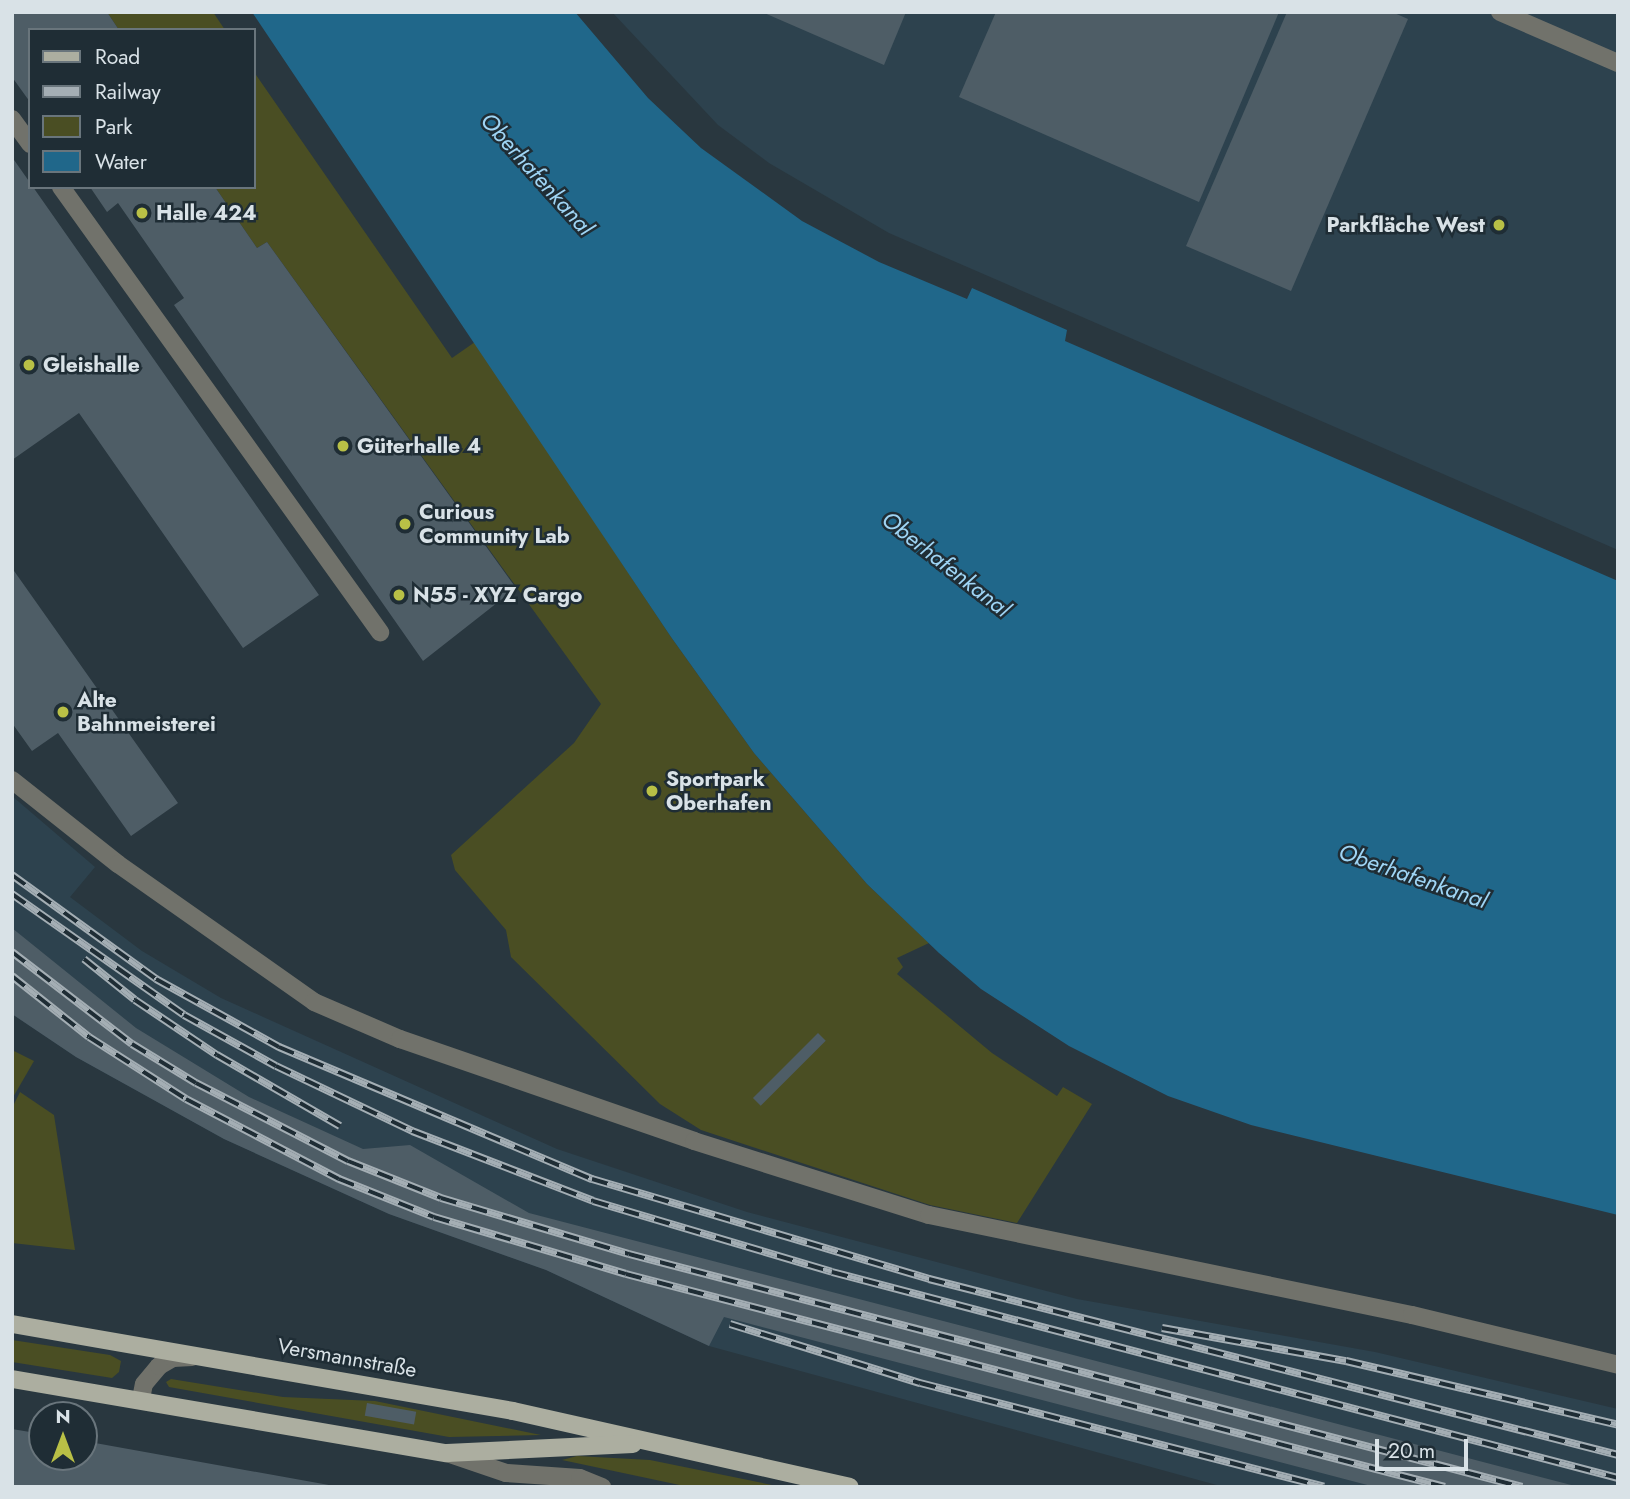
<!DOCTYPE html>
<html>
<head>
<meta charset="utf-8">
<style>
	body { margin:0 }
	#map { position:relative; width:1630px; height:1499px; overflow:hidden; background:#29373f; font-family:Jost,sans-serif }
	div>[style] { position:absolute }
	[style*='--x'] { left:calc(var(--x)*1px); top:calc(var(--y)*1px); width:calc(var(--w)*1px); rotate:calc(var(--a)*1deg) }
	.built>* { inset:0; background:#2d424e }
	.green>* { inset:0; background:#4a4e23 }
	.water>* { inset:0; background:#20678a }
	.building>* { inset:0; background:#4e5d66; transform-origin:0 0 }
	.minor>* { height:18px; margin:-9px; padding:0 9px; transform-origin:9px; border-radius:9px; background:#71726b }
	.major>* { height:18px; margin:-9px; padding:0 9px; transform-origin:9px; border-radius:9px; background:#acaea0 }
	.rail>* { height:8px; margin-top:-4px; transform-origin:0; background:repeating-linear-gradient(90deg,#1f2d35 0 16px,#a4aeb4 0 32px); box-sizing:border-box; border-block:2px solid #a4aeb4 }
	.dots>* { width:19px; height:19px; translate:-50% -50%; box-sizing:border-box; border:4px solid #1f2d35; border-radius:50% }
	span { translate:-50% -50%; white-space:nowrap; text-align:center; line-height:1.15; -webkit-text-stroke:5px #1f2d35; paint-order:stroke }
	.poi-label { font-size:21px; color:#d9e2e7; font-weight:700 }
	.left { translate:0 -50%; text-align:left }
	.right { translate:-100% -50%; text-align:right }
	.street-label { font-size:21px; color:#d9e2e7 }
	.water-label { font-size:23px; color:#9fd5f5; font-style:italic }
	.frame { position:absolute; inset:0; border:14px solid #d9e2e7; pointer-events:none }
	.legend { position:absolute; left:28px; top:28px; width:228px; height:161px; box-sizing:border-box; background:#1f2d35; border:2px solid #69757c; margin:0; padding:9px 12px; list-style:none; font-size:21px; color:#d9e2e7 }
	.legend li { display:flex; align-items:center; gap:14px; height:35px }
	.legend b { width:35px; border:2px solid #69757c }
	.north { position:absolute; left:28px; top:1401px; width:70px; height:70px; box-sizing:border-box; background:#1f2d35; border:2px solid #69757c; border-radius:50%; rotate:0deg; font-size:19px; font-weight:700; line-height:28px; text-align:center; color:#d9e2e7 }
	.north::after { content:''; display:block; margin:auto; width:24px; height:32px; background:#b9c046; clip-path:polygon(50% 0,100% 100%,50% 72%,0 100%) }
	.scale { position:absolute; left:1375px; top:1439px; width:93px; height:32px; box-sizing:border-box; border:4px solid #d9e2e7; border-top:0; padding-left:9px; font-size:21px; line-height:24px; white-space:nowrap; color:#d9e2e7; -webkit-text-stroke:5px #1f2d35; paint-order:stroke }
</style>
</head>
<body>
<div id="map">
	<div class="built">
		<div style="clip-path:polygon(612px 12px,1618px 12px,1618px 550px,889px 233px,769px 163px,718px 125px)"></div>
		<div style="clip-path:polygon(12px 796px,95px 867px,70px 897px,142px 951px,221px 998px,557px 1149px,747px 1212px,1077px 1299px,1375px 1352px,1618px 1409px,1618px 1487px,1224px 1487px,709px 1346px,546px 1270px,389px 1214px,224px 1139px,76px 1057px,12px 1014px)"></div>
	</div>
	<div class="green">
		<div style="clip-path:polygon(107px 12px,213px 12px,225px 30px,119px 30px)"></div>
		<div style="clip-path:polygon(254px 72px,452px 358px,475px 342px,671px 637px,754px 753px,867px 884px,929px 943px,897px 958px,903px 967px,897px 974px,992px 1053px,1057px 1096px,1063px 1087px,1092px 1104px,1017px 1223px,930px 1205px,701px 1130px,660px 1104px,511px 957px,506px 930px,455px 870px,451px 855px,574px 743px,601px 704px,267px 242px,257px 248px,215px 187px,254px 187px)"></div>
		<div style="clip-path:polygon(12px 1050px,34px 1061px,12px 1099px)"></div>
		<div style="clip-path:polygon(20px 1092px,54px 1115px,75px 1250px,12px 1243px,12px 1108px)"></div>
		<div style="clip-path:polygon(12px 1340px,110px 1355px,121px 1361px,119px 1372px,112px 1378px,12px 1362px)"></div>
		<div style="clip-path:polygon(171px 1379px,283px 1397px,375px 1401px,541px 1435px,449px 1437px,169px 1387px,166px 1382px)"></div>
		<div style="clip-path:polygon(577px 1456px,650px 1460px,782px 1487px,689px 1487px,562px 1460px)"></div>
	</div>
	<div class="water">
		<div style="clip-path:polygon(252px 12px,575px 12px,648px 98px,701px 148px,802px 221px,879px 262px,967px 299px,972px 288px,1067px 330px,1065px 341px,1618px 581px,1618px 1215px,1251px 1125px,1168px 1096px,1069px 1046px,981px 989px,939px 953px,867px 884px,754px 753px,671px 637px)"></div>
	</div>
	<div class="building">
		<div style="clip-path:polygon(12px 12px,107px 12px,119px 30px,30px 30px,30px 102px,12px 77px)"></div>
		<div style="clip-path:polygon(762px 12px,906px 12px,884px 65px)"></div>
		<div style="clip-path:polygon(996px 12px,1279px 12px,1199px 202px,959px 97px)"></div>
		<div style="clip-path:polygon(1287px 12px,1392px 12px,1408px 19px,1291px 291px,1186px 246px)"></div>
		<div style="clip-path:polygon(12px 157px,319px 595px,243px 648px,79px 413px,12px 460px)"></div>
		<div style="clip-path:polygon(90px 187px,215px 187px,257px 248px,267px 242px,516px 588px,423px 661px,174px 305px,184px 298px,118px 203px,107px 212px)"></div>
		<div style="clip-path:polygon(12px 568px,178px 803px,131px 836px,58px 733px,32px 751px,12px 723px)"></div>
		<div style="clip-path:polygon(12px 928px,136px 1028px,249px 1097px,363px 1149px,410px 1145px,529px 1213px,1579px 1487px,1375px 1487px,724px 1317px,709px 1346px,546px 1270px,389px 1214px,224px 1139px,76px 1057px,12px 1014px)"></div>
		<div style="left:818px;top:1033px;width:11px;height:92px;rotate:45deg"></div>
		<div style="left:367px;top:1403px;width:50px;height:13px;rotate:10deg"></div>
		<div style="clip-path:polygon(12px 1429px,42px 1434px,42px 1457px,84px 1457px,84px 1441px,340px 1487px,12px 1487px)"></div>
	</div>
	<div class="minor">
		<div style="--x:1500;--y:12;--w:129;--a:23.4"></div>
		<div style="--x:12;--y:119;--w:31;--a:54"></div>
		<div style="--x:61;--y:187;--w:548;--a:54.37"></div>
		<div style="--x:12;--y:780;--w:135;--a:38.4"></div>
		<div style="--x:118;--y:864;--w:240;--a:35.1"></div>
		<div style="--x:314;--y:1002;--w:94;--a:23.3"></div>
		<div style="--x:400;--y:1039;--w:311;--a:19.1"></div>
		<div style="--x:694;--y:1141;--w:246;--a:17.5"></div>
		<div style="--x:929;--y:1215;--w:493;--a:11.7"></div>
		<div style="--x:1412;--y:1315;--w:212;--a:13.6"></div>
		<div style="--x:141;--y:1399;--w:15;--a:-79"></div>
		<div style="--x:144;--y:1384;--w:23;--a:-50"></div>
		<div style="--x:159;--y:1366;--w:16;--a:-30"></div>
		<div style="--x:173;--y:1358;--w:19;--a:-3"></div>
		<div style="--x:447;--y:1453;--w:62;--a:18.7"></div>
		<div style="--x:506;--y:1473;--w:74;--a:3.9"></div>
		<div style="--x:580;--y:1478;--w:24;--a:22"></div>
	</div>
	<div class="major">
		<div style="--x:12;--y:1324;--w:508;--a:9.85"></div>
		<div style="--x:513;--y:1411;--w:345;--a:12.7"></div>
		<div style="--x:12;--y:1379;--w:441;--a:9.7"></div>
		<div style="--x:447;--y:1453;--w:186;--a:-2.8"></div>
	</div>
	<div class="rail">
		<div style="--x:12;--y:875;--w:178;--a:35.8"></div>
		<div style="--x:156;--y:979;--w:141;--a:28.9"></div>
		<div style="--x:279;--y:1047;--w:340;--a:22.9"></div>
		<div style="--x:592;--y:1179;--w:352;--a:16.5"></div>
		<div style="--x:929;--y:1279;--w:711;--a:14.33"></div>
		<div style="--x:12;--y:894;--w:210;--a:35.1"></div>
		<div style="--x:184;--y:1015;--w:105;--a:29"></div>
		<div style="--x:276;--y:1066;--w:151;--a:25.5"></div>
		<div style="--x:412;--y:1131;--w:194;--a:21.1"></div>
		<div style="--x:593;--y:1201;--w:249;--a:16.5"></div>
		<div style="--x:832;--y:1272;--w:813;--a:14.69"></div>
		<div style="--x:12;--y:952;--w:151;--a:37.5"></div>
		<div style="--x:132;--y:1044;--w:75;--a:31.4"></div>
		<div style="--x:196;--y:1083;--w:171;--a:27.2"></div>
		<div style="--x:348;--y:1161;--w:100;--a:21.7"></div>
		<div style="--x:441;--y:1198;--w:196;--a:16.6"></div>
		<div style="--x:629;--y:1254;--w:923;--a:14.62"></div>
		<div style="--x:84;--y:959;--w:65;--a:38.8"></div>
		<div style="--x:135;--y:1000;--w:99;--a:33.9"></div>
		<div style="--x:217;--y:1055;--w:142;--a:30"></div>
		<div style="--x:12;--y:976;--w:98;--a:38.4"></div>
		<div style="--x:89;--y:1037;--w:115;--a:32.6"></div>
		<div style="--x:186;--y:1099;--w:173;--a:27.6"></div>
		<div style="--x:339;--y:1179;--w:102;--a:21.8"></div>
		<div style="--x:434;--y:1217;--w:200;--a:16.5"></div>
		<div style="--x:626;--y:1274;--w:846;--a:14.58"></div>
		<div style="--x:730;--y:1324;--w:199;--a:17.3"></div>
		<div style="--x:920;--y:1383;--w:417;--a:14.4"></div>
		<div style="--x:1162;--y:1328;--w:187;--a:10.2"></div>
		<div style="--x:1346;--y:1361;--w:279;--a:13.2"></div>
	</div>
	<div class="dots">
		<div style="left:142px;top:213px;background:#b9c046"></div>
		<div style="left:1499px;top:225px;background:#b9c046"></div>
		<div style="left:29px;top:365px;background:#b9c046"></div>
		<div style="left:343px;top:446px;background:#b9c046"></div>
		<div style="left:405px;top:524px;background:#b9c046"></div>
		<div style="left:399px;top:595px;background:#b9c046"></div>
		<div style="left:63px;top:712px;background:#b9c046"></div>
		<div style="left:652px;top:791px;background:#b9c046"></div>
	</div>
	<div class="poi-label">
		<span class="left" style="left:156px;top:213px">Halle 424</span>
		<span class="right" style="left:1485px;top:225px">Parkfläche West</span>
		<span class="left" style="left:43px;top:365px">Gleishalle</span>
		<span class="left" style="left:357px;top:446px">Güterhalle 4</span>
		<span class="left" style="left:419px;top:524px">Curious<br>Community Lab</span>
		<span class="left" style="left:413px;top:595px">N55 - XYZ Cargo</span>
		<span class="left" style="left:77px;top:712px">Alte<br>Bahnmeisterei</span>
		<span class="left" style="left:666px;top:791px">Sportpark<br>Oberhafen</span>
	</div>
	<div class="street-label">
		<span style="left:347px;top:1358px;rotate:10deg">Versmannstraße</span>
	</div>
	<div class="water-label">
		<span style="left:537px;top:174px;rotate:48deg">Oberhafenkanal</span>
		<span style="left:946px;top:564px;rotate:38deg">Oberhafenkanal</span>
		<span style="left:1413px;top:876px;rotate:19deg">Oberhafenkanal</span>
	</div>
	<div class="frame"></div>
	<ul class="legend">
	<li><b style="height:9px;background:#acaea0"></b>Road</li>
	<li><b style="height:9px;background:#a4aeb4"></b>Railway</li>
	<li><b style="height:19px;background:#4a4e23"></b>Park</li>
	<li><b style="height:19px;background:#20678a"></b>Water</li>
	</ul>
	<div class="north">N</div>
	<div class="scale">20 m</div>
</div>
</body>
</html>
